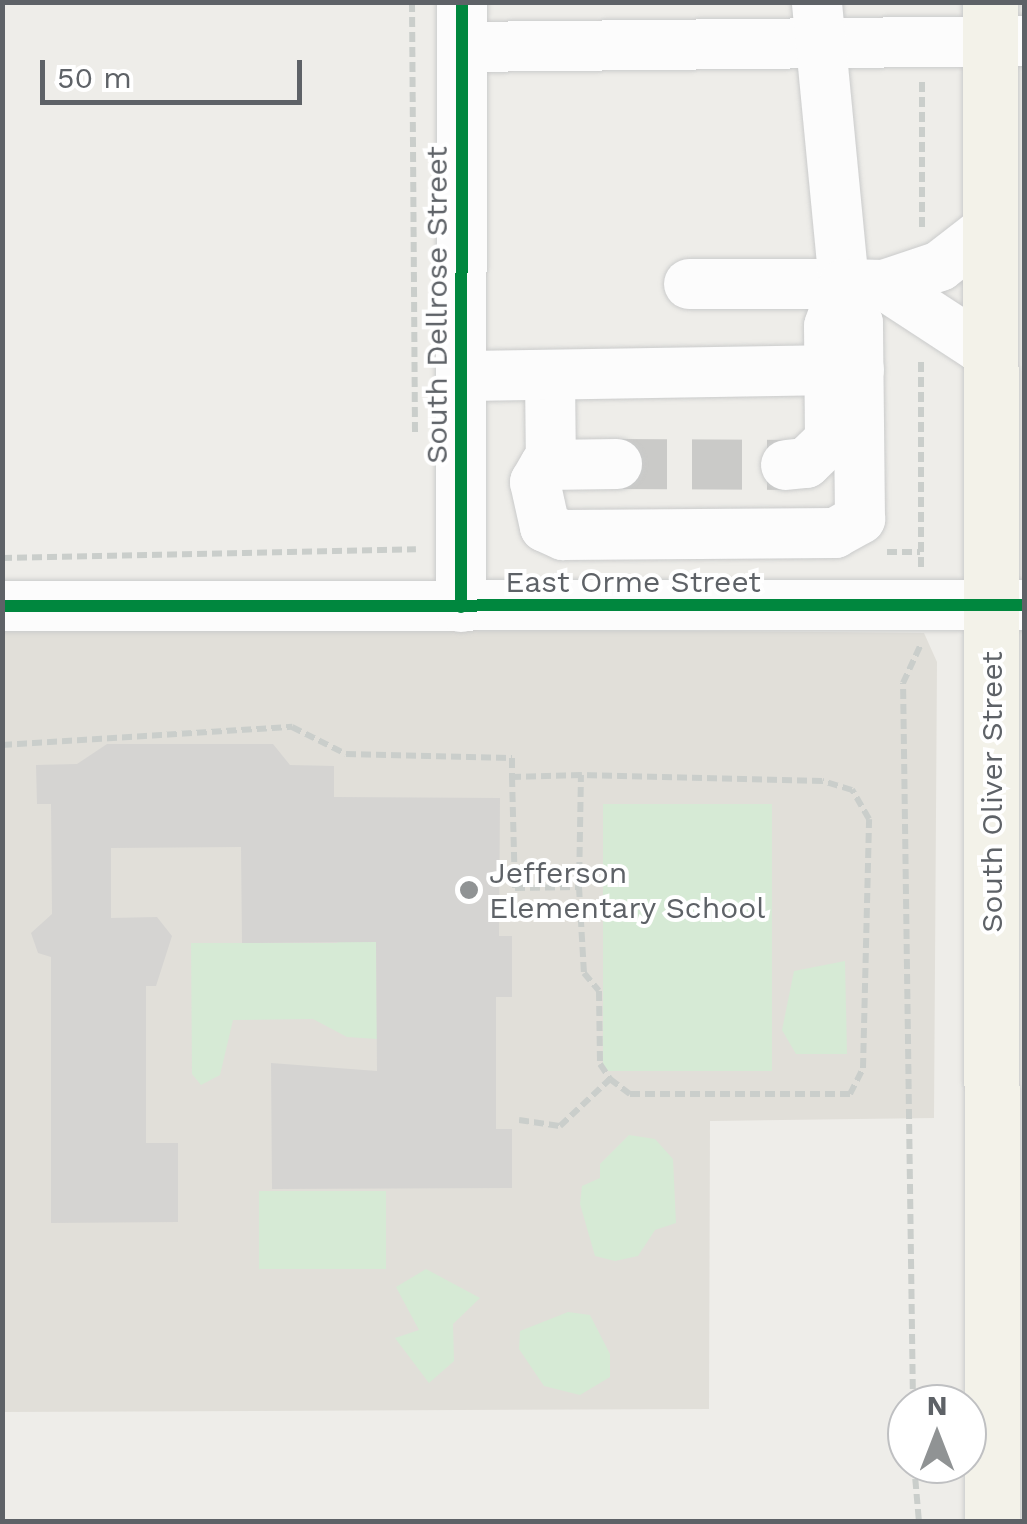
<!DOCTYPE html>
<html>
<head>
<meta charset="utf-8">
<style>
	body { margin:0 }
	#map { position:relative; width:1027px; height:1524px; overflow:hidden; background:#eeede9; font-family:"Work Sans",sans-serif }
	div>[style] { position:absolute }
	[style*='--x'] { left:calc(var(--x)*1px); top:calc(var(--y)*1px); width:calc(var(--w)*1px); rotate:calc(var(--a)*1deg) }
	.education>* { inset:0; background:#e1dfd9 }
	.green>* { inset:0; background:#d6ead5; transform-origin:0 0 }
	.building>* { inset:0; background:#d5d4d2 }
	.minor-tunnel>* { height:50px; margin-top:-25px; transform-origin:0; background:repeating-linear-gradient(90deg,#cacac8 0 50px,transparent 0 75px) }
	.path>* { height:6px; margin-top:-3px; transform-origin:0; background:repeating-linear-gradient(90deg,#cacecb 0 10px,transparent 0 15px) }
	.roads { filter:drop-shadow(0 0 2px #cacbcb) drop-shadow(0 0 2px #cacbcb) }
	.minor>* { height:50px; margin:-25px; padding:0 25px; transform-origin:25px; border-radius:25px; background:#fcfcfc }
	.major>* { height:55px; margin:-27.5px; padding:0 27.5px; transform-origin:27.5px; border-radius:27.5px; background:#f3f2e9 }
	.cycleway>* { height:12px; margin:-6px; padding:0 6px; transform-origin:6px; border-radius:6px; background:#00873e }
	.dots>* { width:28px; height:28px; translate:-50% -50%; box-sizing:border-box; border:5px solid #fff; border-radius:50% }
	span { translate:-50% -50%; white-space:nowrap; text-align:center; line-height:1.15; -webkit-text-stroke:8px #fff; paint-order:stroke }
	.street-label { font-size:30px; color:#5e6267 }
	.poi-label { font-size:30px; color:#5e6267 }
	.left { translate:0 -50%; text-align:left }
	.frame { position:absolute; inset:0; border:5px solid #5e6267; pointer-events:none }
	.north { position:absolute; left:887px; top:1384px; width:100px; height:100px; box-sizing:border-box; background:#fff; border:2px solid #bfc0c2; border-radius:50%; rotate:0deg; font-size:28px; font-weight:700; line-height:40px; text-align:center; color:#5e6267 }
	.north::after { content:''; display:block; margin:auto; width:35px; height:45px; background:#909394; clip-path:polygon(50% 0,100% 100%,50% 72%,0 100%) }
	.scale { position:absolute; left:40px; top:60px; width:262px; height:45px; box-sizing:border-box; border:5px solid #5e6267; border-top:0; padding-left:12px; font-size:30px; line-height:35px; white-space:nowrap; color:#5e6267; -webkit-text-stroke:8px #fff; paint-order:stroke }
</style>
</head>
<body>
<div id="map">
	<div class="education">
		<div style="clip-path:polygon(2px 625px,924px 633px,937px 662px,934px 1118px,710px 1121px,709px 1409px,3px 1412px)"></div>
	</div>
	<div class="green">
		<div style="left:772px;top:804px;width:267px;height:169px;rotate:90deg"></div>
		<div style="clip-path:polygon(376px 899px,377px 1039px,347px 1037px,313px 1019px,233px 1020px,220px 1075px,201px 1085px,192px 1074px,191px 943px,337px 943px)"></div>
		<div style="clip-path:polygon(845px 961px,847px 1054px,796px 1054px,782px 1030px,794px 971px)"></div>
		<div style="clip-path:polygon(629px 1135px,655px 1139px,673px 1159px,676px 1223px,655px 1230px,638px 1256px,615px 1261px,595px 1256px,580px 1204px,582px 1186px,600px 1178px,600px 1164px)"></div>
		<div style="left:259px;top:1191px;width:127px;height:78px"></div>
		<div style="clip-path:polygon(426px 1269px,480px 1298px,453px 1324px,454px 1361px,429px 1383px,395px 1338px,419px 1330px,396px 1287px)"></div>
		<div style="clip-path:polygon(568px 1312px,590px 1315px,610px 1354px,610px 1377px,580px 1395px,544px 1386px,519px 1349px,520px 1331px)"></div>
	</div>
	<div class="building">
		<div style="clip-path:polygon(273px 744px,290px 765px,334px 766px,334px 797px,500px 798px,499px 936px,512px 936px,512px 997px,496px 997px,496px 1129px,512px 1129px,512px 1188px,272px 1189px,271px 1063px,377px 1071px,376px 942px,242px 943px,241px 847px,111px 848px,111px 918px,157px 917px,172px 936px,156px 986px,146px 986px,146px 1143px,178px 1143px,178px 1222px,51px 1223px,51px 957px,38px 953px,31px 933px,52px 914px,51px 804px,37px 804px,36px 765px,77px 764px,107px 744px)"></div>
	</div>
	<div class="minor-tunnel">
		<div style="--x:617;--y:464;--w:169;--a:0.3"></div>
	</div>
	<div class="path">
		<div style="--x:412;--y:2;--w:434;--a:89.6"></div>
		<div style="--x:922;--y:227;--w:147;--a:-90"></div>
		<div style="--x:887;--y:552;--w:33;--a:0"></div>
		<div style="--x:2;--y:558;--w:414;--a:-1.2"></div>
		<div style="--x:921;--y:567;--w:207;--a:-90"></div>
		<div style="--x:2;--y:745;--w:291;--a:-3.6"></div>
		<div style="--x:292;--y:727;--w:60;--a:26.6"></div>
		<div style="--x:346;--y:754;--w:166;--a:1.4"></div>
		<div style="--x:512;--y:758;--w:19;--a:90"></div>
		<div style="--x:512;--y:777;--w:111;--a:88.5"></div>
		<div style="--x:515;--y:888;--w:64;--a:-0.9"></div>
		<div style="--x:579;--y:887;--w:112;--a:-89"></div>
		<div style="--x:581;--y:775;--w:69;--a:178.3"></div>
		<div style="--x:579;--y:887;--w:86;--a:86.7"></div>
		<div style="--x:584;--y:973;--w:23;--a:50"></div>
		<div style="--x:599;--y:991;--w:73;--a:89.2"></div>
		<div style="--x:600;--y:1064;--w:18;--a:56"></div>
		<div style="--x:610;--y:1079;--w:25;--a:37"></div>
		<div style="--x:630;--y:1094;--w:220;--a:0"></div>
		<div style="--x:850;--y:1094;--w:29;--a:-63"></div>
		<div style="--x:863;--y:1068;--w:249;--a:-88.6"></div>
		<div style="--x:869;--y:819;--w:34;--a:-120"></div>
		<div style="--x:852;--y:790;--w:31;--a:-163"></div>
		<div style="--x:822;--y:781;--w:241;--a:-178.6"></div>
		<div style="--x:519;--y:1120;--w:41;--a:8.3"></div>
		<div style="--x:560;--y:1126;--w:69;--a:-43.2"></div>
		<div style="--x:913;--y:1404;--w:721;--a:-90.79"></div>
		<div style="--x:903;--y:683;--w:43;--a:-65.2"></div>
		<div style="--x:914;--y:1464;--w:58;--a:85.1"></div>
	</div>
	<div class="roads">
		<div class="minor">
			<div style="--x:462;--y:47;--w:562;--a:-0.61"></div>
			<div style="--x:689;--y:284;--w:155;--a:0"></div>
			<div style="--x:844;--y:284;--w:283;--a:-95.5"></div>
			<div style="--x:884;--y:285;--w:126;--a:33.1"></div>
			<div style="--x:550;--y:375;--w:90;--a:89.4"></div>
			<div style="--x:462;--y:376;--w:397;--a:-0.9"></div>
			<div style="--x:617;--y:464;--w:72;--a:179.2"></div>
			<div style="--x:545;--y:465;--w:20;--a:120"></div>
			<div style="--x:535;--y:482;--w:46;--a:77.5"></div>
			<div style="--x:545;--y:527;--w:20;--a:24"></div>
			<div style="--x:563;--y:535;--w:272;--a:-0.4"></div>
			<div style="--x:835;--y:533;--w:29;--a:-29"></div>
			<div style="--x:860;--y:519;--w:196;--a:-90.6"></div>
			<div style="--x:858;--y:323;--w:23;--a:-131"></div>
			<div style="--x:786;--y:465;--w:20;--a:-6"></div>
			<div style="--x:806;--y:463;--w:33;--a:-44"></div>
			<div style="--x:830;--y:440;--w:114;--a:-90.5"></div>
			<div style="--x:829;--y:326;--w:45;--a:-70.3"></div>
			<div style="--x:844;--y:284;--w:40;--a:1.4"></div>
			<div style="--x:884;--y:285;--w:59;--a:-18.7"></div>
			<div style="--x:940;--y:266;--w:62;--a:-37.8"></div>
			<div style="--x:2;--y:606;--w:1022;--a:-0.06"></div>
			<div style="--x:461;--y:607;--w:605;--a:-89.91"></div>
		</div>
		<div class="major">
			<div style="--x:990;--y:2;--w:1520;--a:89.92"></div>
		</div>
	</div>
	<div class="cycleway">
		<div style="--x:2;--y:606;--w:1022;--a:-0.06"></div>
		<div style="--x:461;--y:607;--w:605;--a:-89.91"></div>
	</div>
	<div class="dots">
		<div style="left:469px;top:890px;background:#909394"></div>
	</div>
	<div class="street-label">
		<span style="left:437px;top:305px;rotate:-90deg">South Dellrose Street</span>
		<span style="left:633px;top:582px">East Orme Street</span>
		<span style="left:992px;top:792px;rotate:-90deg">South Oliver Street</span>
	</div>
	<div class="poi-label">
		<span class="left" style="left:489px;top:890px">Jefferson<br>Elementary School</span>
	</div>
	<div class="frame"></div>
	<div class="north">N</div>
	<div class="scale">50 m</div>
</div>
</body>
</html>
